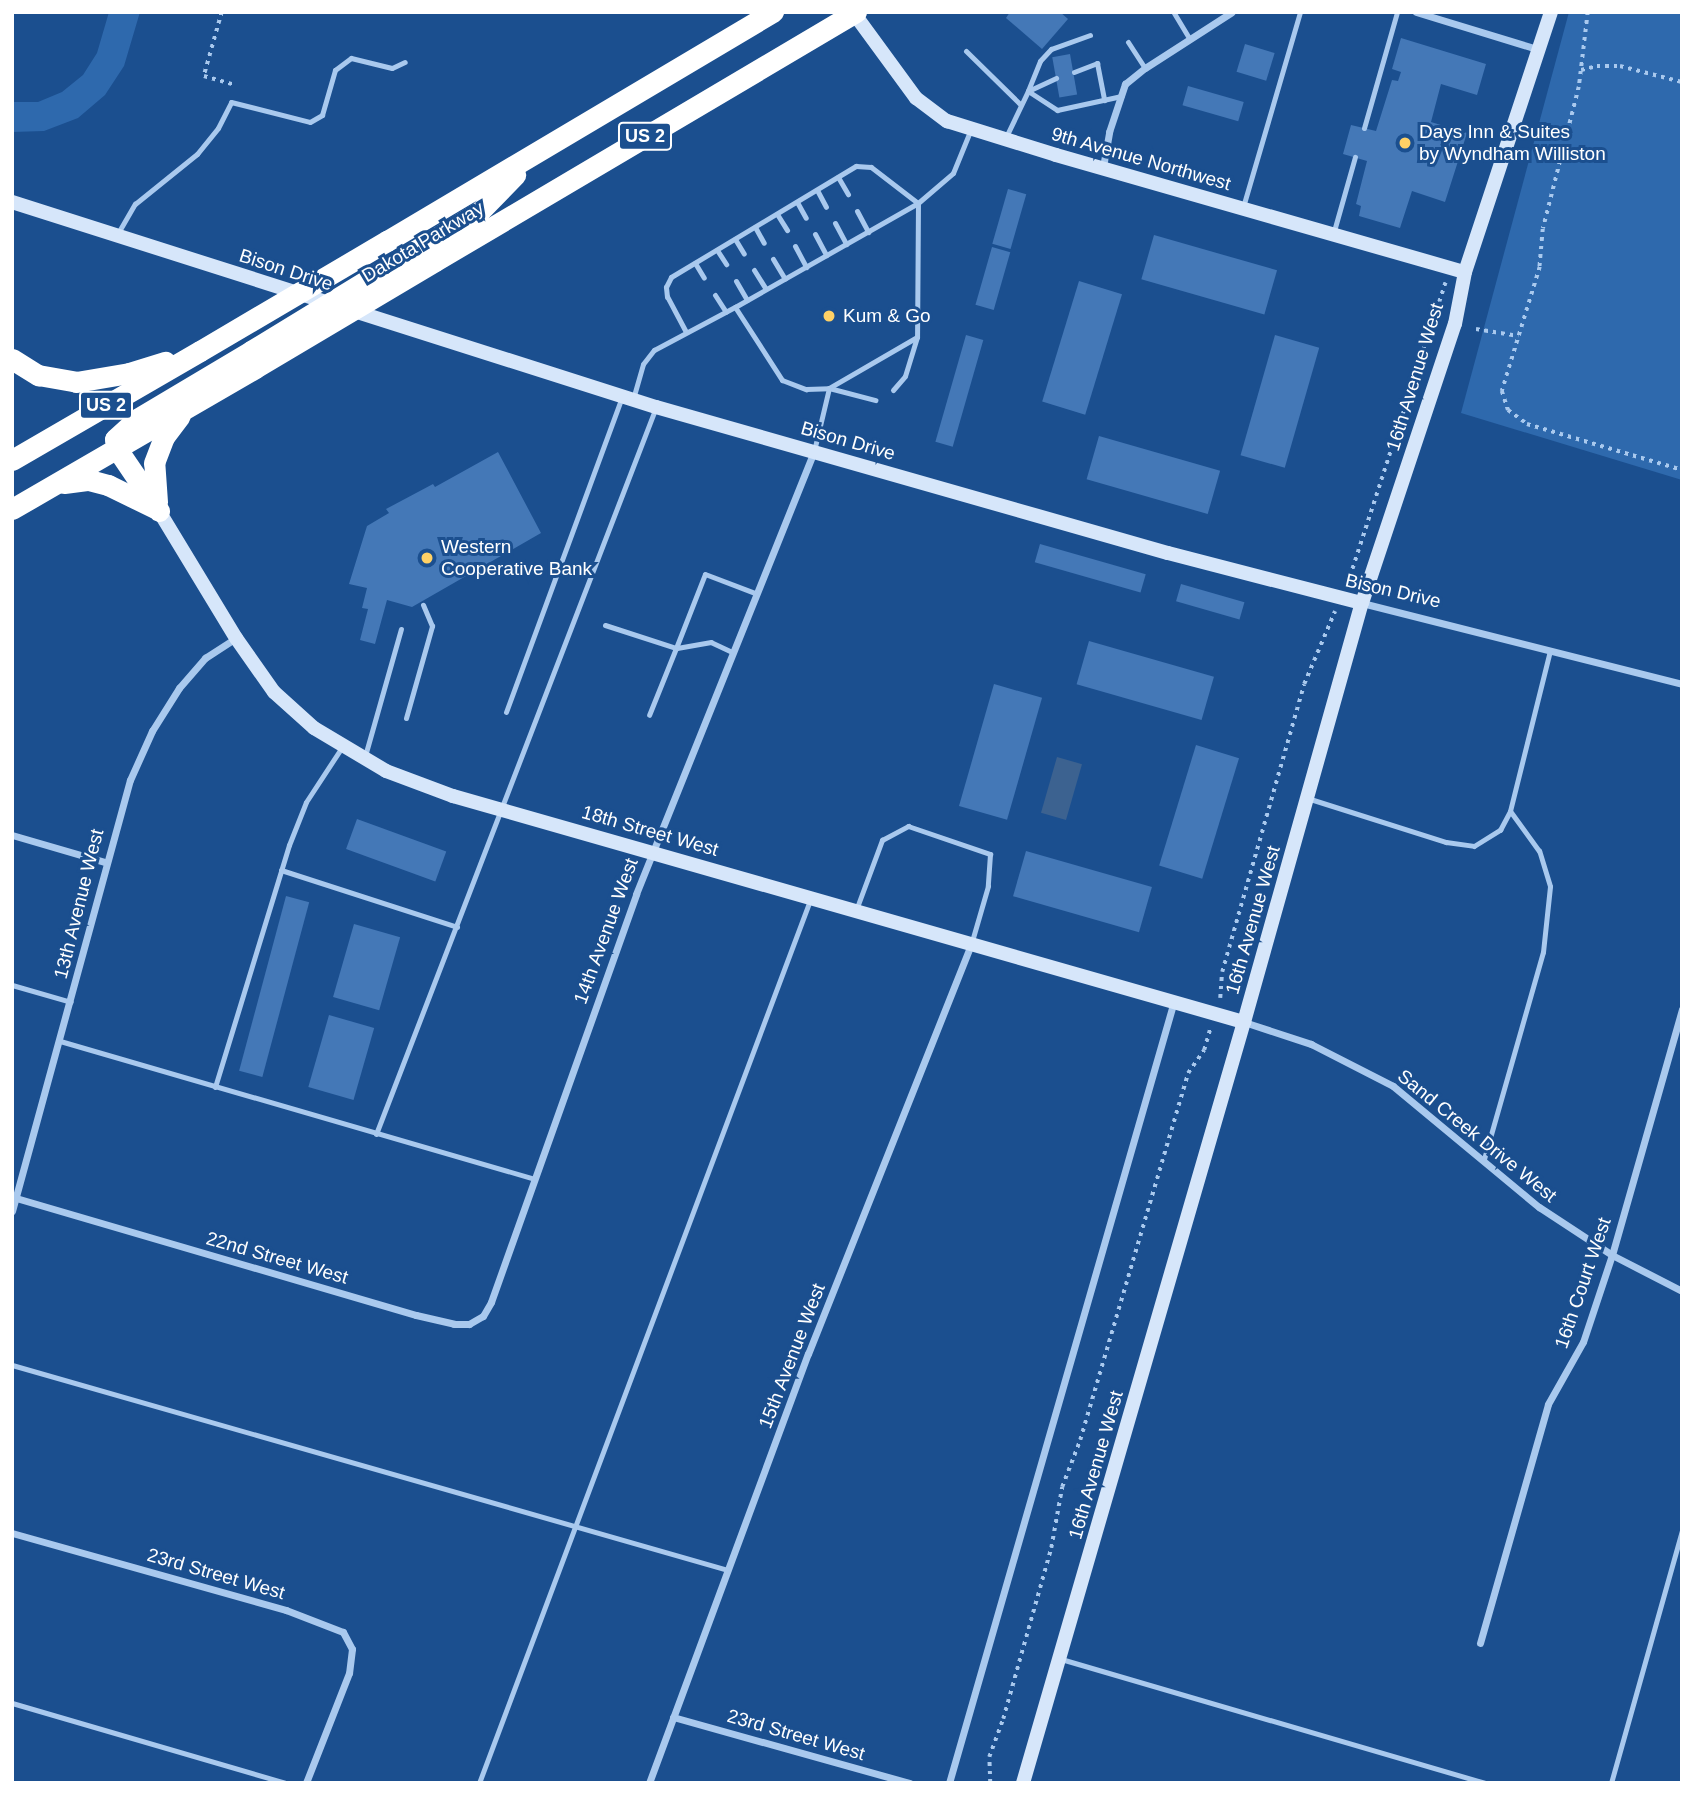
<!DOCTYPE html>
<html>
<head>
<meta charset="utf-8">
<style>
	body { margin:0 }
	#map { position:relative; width:1694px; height:1795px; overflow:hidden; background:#1b4f8f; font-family:Helvetica,sans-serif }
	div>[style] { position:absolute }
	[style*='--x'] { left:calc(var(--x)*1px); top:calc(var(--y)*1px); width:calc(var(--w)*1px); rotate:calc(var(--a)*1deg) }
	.green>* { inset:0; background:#2e69ad }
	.water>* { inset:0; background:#3c6290; transform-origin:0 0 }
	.building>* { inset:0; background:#4478b7; transform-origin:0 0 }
	.path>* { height:3.5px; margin-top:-1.75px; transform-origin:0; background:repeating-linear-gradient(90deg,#a9c9ee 0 3.5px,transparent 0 8.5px) }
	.lane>* { height:5px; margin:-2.5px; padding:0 2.5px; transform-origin:2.5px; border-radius:2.5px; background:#a9c9ee }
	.street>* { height:7px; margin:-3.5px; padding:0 3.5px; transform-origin:3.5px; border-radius:3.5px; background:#a9c9ee }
	.secondary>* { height:14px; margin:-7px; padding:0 7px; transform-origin:7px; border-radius:7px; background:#d6e6fa }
	.highway>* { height:21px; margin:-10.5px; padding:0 10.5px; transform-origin:10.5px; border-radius:10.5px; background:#fff }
	.highway-bridge>* { height:21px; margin:-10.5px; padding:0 10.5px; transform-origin:10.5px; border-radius:10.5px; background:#fff }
	.dots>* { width:19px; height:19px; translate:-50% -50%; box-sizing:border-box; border:4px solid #1b4f8f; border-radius:50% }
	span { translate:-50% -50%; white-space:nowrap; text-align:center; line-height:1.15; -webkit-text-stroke:6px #1b4f8f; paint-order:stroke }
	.shield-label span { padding:2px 5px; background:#1b4f8f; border:2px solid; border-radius:5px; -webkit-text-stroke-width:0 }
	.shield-label { font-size:18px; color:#fff; font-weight:700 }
	.poi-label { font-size:19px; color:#fff }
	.left { translate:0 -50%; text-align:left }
	.street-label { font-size:19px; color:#fff }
	.frame { position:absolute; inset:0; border:14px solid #fff; pointer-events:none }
</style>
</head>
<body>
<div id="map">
	<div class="green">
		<div style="clip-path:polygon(109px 12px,140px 12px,124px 66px,105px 95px,78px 118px,44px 131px,12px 132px,12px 102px,38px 102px,62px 92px,83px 75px,97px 53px)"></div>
		<div style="clip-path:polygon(1569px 12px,1682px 12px,1682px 480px,1461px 413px)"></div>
	</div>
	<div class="water">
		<div style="left:1057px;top:757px;width:26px;height:58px;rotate:16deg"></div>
	</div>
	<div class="building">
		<div style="clip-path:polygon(1010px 12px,1060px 12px,1068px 19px,1042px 49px,1006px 18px)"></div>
		<div style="clip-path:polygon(1401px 38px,1486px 64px,1477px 95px,1441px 84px,1431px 122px,1467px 133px,1445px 202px,1412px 191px,1400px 228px,1359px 216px,1361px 206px,1356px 204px,1367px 161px,1343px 154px,1351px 125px,1376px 131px,1392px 80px,1398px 81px,1401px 72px,1392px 69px)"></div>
		<div style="left:1245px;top:44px;width:31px;height:29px;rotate:17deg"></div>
		<div style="left:1070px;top:54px;width:41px;height:18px;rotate:80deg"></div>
		<div style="left:1188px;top:86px;width:58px;height:20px;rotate:16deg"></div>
		<div style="left:1008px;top:189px;width:19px;height:57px;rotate:16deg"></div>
		<div style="left:1154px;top:235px;width:128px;height:46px;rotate:16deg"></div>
		<div style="left:992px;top:247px;width:19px;height:60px;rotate:16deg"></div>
		<div style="left:1079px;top:281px;width:45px;height:126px;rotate:17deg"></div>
		<div style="left:966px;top:335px;width:18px;height:111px;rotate:16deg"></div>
		<div style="left:1275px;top:335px;width:46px;height:125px;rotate:16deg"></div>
		<div style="left:1099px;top:436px;width:126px;height:45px;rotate:16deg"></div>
		<div style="clip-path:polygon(498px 452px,541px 533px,412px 607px,387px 600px,375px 644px,360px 640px,368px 609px,362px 608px,367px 588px,349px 584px,367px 526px,389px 513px,386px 509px,433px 484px,435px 487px)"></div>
		<div style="left:1040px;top:544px;width:110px;height:19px;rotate:16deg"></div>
		<div style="left:1181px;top:584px;width:66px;height:18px;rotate:16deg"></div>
		<div style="left:1089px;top:641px;width:130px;height:45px;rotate:16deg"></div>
		<div style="left:994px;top:684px;width:50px;height:127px;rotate:16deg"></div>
		<div style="left:1196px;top:745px;width:45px;height:126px;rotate:17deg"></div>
		<div style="left:357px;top:819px;width:95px;height:32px;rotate:20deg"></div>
		<div style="left:1026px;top:851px;width:131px;height:47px;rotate:16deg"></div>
		<div style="left:286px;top:896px;width:24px;height:181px;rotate:15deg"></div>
		<div style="left:354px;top:924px;width:48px;height:76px;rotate:16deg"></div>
		<div style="left:329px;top:1015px;width:47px;height:75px;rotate:16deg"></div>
	</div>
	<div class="path">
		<div style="--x:222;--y:12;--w:66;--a:105.7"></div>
		<div style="--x:204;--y:76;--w:33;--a:16"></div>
		<div style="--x:1588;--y:12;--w:76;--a:96.8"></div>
		<div style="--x:1579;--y:87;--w:146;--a:104.2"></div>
		<div style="--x:1543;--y:229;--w:38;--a:95"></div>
		<div style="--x:1540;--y:267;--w:130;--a:107"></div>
		<div style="--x:1502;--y:391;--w:20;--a:72"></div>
		<div style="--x:1508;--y:410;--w:24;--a:36"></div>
		<div style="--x:1527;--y:424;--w:162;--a:16.5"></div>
		<div style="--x:1581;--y:70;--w:16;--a:-14"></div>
		<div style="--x:1597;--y:66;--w:23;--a:0"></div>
		<div style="--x:1620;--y:66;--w:64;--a:14.5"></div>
		<div style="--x:1476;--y:329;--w:43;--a:9.5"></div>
		<div style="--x:1347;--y:585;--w:318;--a:-72"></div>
		<div style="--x:1220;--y:998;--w:26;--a:-86"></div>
		<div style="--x:1222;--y:972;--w:299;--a:-74.1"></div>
		<div style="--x:1304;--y:684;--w:79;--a:-67"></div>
		<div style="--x:990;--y:1783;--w:26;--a:-92"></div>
		<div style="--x:989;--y:1757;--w:40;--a:-69.8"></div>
		<div style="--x:1003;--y:1719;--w:178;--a:-74.3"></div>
		<div style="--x:1051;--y:1548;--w:62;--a:-79.8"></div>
		<div style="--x:1062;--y:1487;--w:50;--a:-69"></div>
		<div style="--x:1080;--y:1440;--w:383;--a:-73.6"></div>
		<div style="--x:1188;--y:1073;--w:28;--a:-55"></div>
		<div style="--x:1204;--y:1050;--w:22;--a:-74"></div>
	</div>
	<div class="lane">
		<div style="--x:1174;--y:13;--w:31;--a:59"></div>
		<div style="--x:1090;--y:35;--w:41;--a:160.3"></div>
		<div style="--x:1051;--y:49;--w:16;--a:133"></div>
		<div style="--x:1040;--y:61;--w:32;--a:112"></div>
		<div style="--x:1028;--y:91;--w:35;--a:33"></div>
		<div style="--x:1057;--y:110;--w:66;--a:-12.3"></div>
		<div style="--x:1128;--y:42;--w:31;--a:57"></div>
		<div style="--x:966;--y:51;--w:76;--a:44.5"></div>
		<div style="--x:1074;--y:72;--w:25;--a:-21"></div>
		<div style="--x:1097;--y:63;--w:38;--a:79"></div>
		<div style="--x:1364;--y:128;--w:121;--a:-74.1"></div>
		<div style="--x:1005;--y:139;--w:53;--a:-64.4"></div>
		<div style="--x:1028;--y:91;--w:31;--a:-25"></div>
		<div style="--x:838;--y:177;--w:20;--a:60"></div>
		<div style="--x:817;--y:190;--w:19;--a:62"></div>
		<div style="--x:797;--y:202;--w:18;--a:61"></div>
		<div style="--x:1243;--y:207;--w:203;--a:-73.7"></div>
		<div style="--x:857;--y:211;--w:24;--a:62"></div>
		<div style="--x:777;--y:214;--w:19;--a:58"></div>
		<div style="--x:835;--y:223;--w:24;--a:62"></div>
		<div style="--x:755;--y:227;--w:18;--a:61"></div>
		<div style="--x:1334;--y:231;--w:77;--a:-74.2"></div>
		<div style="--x:118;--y:233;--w:34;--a:-60"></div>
		<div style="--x:135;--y:204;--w:80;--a:-38.9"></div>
		<div style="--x:197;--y:154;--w:33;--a:-51"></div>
		<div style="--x:218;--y:128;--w:29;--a:-63"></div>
		<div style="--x:231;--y:102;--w:81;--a:14.2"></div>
		<div style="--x:310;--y:122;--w:14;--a:-30"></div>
		<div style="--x:322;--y:115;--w:47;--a:-73.9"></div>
		<div style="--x:335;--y:70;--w:20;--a:-37"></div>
		<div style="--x:351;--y:58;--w:42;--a:13.7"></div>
		<div style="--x:392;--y:68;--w:14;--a:-25"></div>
		<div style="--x:815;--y:234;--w:24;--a:62"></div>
		<div style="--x:735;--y:239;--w:17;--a:59"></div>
		<div style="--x:795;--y:246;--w:24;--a:62"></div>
		<div style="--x:717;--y:250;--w:17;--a:57"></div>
		<div style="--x:773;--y:259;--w:23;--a:59"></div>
		<div style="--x:695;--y:263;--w:17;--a:59"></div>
		<div style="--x:754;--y:270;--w:22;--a:58"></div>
		<div style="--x:736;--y:281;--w:22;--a:60"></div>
		<div style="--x:715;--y:295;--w:20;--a:57"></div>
		<div style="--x:735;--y:307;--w:210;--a:-29.6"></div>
		<div style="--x:918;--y:203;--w:134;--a:90.4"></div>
		<div style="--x:917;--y:337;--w:102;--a:149.9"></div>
		<div style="--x:686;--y:332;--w:40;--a:-118"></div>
		<div style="--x:667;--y:297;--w:10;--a:-96"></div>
		<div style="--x:666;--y:287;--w:11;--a:-63"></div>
		<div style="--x:671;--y:277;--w:216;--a:-31"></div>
		<div style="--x:856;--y:166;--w:15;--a:4"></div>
		<div style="--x:871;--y:167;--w:59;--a:37.5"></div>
		<div style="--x:918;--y:203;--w:46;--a:-40.6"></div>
		<div style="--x:953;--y:173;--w:48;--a:-67.8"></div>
		<div style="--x:829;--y:388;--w:48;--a:14.6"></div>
		<div style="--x:893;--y:390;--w:18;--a:-49"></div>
		<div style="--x:905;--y:376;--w:41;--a:-72.9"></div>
		<div style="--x:633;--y:399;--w:36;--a:-74"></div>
		<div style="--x:643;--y:364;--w:18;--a:-52"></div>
		<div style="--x:654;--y:350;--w:92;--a:-28"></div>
		<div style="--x:735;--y:307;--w:87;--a:57.2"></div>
		<div style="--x:782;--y:380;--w:26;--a:21"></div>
		<div style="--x:806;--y:389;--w:23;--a:-2"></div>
		<div style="--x:829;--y:388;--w:65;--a:103.4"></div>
		<div style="--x:605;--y:625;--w:75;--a:17.9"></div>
		<div style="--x:676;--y:648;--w:72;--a:111.9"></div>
		<div style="--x:732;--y:652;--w:23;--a:-155"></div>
		<div style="--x:711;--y:642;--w:36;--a:170"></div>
		<div style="--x:676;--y:648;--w:79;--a:-68.6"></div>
		<div style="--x:705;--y:574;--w:53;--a:20.8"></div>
		<div style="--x:506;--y:712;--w:336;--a:-69.8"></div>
		<div style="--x:406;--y:718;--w:96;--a:-74.2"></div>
		<div style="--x:432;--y:626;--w:23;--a:-113"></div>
		<div style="--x:365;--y:756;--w:132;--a:-74.2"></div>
		<div style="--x:1307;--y:798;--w:146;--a:17.6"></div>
		<div style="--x:1446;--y:842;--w:28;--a:8"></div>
		<div style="--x:1474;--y:846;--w:31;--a:-32"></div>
		<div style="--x:1500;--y:830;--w:21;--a:-62"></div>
		<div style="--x:1510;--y:811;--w:166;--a:-76"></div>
		<div style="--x:281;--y:870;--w:185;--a:17.9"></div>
		<div style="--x:856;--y:910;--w:75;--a:-69.6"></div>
		<div style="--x:882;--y:840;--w:30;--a:-28"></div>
		<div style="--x:908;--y:826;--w:87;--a:18.9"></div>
		<div style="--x:990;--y:854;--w:32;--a:94"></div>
		<div style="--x:988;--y:886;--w:57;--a:106.2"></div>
		<div style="--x:12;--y:985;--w:61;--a:16.1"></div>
		<div style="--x:60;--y:1041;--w:494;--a:16.2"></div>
		<div style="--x:215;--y:1087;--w:253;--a:-73"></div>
		<div style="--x:289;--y:845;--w:46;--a:-68.4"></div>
		<div style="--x:306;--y:802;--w:66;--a:-56.8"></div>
		<div style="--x:376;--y:1134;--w:779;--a:-68.94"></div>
		<div style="--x:1484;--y:1159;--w:215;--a:-74.1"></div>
		<div style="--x:1543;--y:952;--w:66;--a:-83.9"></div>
		<div style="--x:1550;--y:886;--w:37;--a:-107"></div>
		<div style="--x:1539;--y:851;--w:49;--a:-125.9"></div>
		<div style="--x:12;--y:1365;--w:745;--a:15.98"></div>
		<div style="--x:1061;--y:1659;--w:441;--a:16.3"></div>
		<div style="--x:12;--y:1703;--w:284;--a:16.3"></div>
		<div style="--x:479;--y:1783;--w:943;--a:-69.45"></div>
		<div style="--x:1611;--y:1783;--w:262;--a:-74.3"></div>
	</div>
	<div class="street">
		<div style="--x:1416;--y:12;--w:127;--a:17"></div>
		<div style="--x:1103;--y:167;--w:36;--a:-80"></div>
		<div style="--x:1109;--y:132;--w:51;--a:-71.6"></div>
		<div style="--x:1125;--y:84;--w:26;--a:-39"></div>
		<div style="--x:1145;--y:68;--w:103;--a:-32.8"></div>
		<div style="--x:1362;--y:603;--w:330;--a:14.2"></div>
		<div style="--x:12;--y:835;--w:97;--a:16.2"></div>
		<div style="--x:1244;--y:1022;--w:71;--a:18.2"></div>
		<div style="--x:1311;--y:1044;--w:92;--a:27.1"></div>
		<div style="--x:1393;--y:1086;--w:190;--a:39.7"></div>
		<div style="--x:1539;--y:1207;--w:87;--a:33.3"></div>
		<div style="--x:1612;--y:1255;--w:79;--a:27.2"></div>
		<div style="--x:16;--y:1198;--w:417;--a:16.3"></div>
		<div style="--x:416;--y:1315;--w:39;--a:13"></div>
		<div style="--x:454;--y:1324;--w:15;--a:0"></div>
		<div style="--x:469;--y:1324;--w:16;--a:-30"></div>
		<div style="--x:483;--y:1316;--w:16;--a:-60"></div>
		<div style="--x:491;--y:1302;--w:433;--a:-70.4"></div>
		<div style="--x:636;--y:894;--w:476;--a:-68.1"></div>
		<div style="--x:12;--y:1211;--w:447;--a:-74.7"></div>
		<div style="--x:130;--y:780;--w:54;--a:-65.8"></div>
		<div style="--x:152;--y:731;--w:51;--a:-57.9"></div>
		<div style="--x:179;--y:688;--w:40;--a:-49"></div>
		<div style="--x:205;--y:658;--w:37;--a:-33"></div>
		<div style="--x:12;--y:1533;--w:285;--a:15.7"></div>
		<div style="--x:286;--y:1610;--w:61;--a:21.1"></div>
		<div style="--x:343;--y:1632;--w:19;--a:62"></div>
		<div style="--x:352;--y:1649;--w:24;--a:97"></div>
		<div style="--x:349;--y:1673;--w:118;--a:111.4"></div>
		<div style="--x:1480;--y:1643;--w:248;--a:-74.1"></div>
		<div style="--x:1548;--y:1404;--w:71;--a:-60.6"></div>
		<div style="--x:1583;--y:1342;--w:92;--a:-71.6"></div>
		<div style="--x:1612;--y:1255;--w:256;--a:-74.1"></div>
		<div style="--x:673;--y:1717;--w:246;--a:15.6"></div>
		<div style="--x:649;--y:1783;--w:458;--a:-69.7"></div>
		<div style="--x:808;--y:1354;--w:441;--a:-68.3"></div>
		<div style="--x:949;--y:1783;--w:814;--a:-73.95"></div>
	</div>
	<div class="secondary">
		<div style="--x:853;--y:12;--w:107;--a:53.8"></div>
		<div style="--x:916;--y:98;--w:39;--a:37"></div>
		<div style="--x:947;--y:121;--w:114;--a:17.3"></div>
		<div style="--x:1056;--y:155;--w:425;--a:16"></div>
		<div style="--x:12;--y:202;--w:676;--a:17.66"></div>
		<div style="--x:656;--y:407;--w:532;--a:15.92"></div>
		<div style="--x:1168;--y:553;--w:200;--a:14.5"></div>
		<div style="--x:159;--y:511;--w:149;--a:58.8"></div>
		<div style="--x:236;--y:638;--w:66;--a:54.9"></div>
		<div style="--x:274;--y:692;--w:54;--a:42"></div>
		<div style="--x:314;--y:728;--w:84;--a:30.8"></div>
		<div style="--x:386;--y:771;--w:72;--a:20.5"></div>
		<div style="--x:453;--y:796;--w:823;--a:15.95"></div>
		<div style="--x:1023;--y:1783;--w:792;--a:-73.81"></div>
		<div style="--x:1244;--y:1022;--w:435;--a:-74.3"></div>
		<div style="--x:1362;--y:603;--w:294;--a:-71.6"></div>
		<div style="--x:1455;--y:324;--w:53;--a:-79.1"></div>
		<div style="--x:1465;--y:272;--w:274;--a:-71.7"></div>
	</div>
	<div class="highway">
		<div style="--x:387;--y:241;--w:449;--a:-30.7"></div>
		<div style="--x:423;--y:246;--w:66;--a:-31.3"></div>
		<div style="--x:479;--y:212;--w:52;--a:-45.8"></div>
		<div style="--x:435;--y:261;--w:489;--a:-30.6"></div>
		<div style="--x:12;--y:359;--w:31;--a:32"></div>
		<div style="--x:38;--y:375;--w:39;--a:10"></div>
		<div style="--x:76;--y:382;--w:54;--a:-9.6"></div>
		<div style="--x:129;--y:373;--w:38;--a:-17"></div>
		<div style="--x:12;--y:460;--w:217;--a:-30.1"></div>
		<div style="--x:64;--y:483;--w:25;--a:-7"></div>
		<div style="--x:89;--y:480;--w:20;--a:15"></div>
		<div style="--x:108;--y:485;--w:52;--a:26.1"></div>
		<div style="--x:157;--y:502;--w:39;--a:-94"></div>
		<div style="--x:154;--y:463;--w:28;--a:-69"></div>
		<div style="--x:164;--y:437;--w:26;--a:-53"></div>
		<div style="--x:12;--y:509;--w:281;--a:-30.1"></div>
		<div style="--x:159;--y:511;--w:75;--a:-124.1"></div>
		<div style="--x:117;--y:449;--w:10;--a:-101"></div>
		<div style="--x:115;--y:439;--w:30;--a:-42"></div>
		<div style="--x:137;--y:419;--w:133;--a:-30.8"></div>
	</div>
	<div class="highway-bridge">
		<div style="--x:200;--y:351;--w:217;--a:-30.5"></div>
		<div style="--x:251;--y:351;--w:202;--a:-31.4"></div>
		<div style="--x:255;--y:368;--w:209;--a:-30.7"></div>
	</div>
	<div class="dots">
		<div style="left:1405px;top:143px;background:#ffd166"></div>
		<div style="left:829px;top:316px;background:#ffd166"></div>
		<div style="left:427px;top:558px;background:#ffd166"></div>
	</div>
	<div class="shield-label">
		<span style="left:645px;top:136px">US 2</span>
		<span style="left:106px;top:405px">US 2</span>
	</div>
	<div class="poi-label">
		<span class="left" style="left:1419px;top:143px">Days Inn &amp; Suites<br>by Wyndham Williston</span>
		<span class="left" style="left:843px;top:316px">Kum &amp; Go</span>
		<span class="left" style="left:441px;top:558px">Western<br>Cooperative Bank</span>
	</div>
	<div class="street-label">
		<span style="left:1141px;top:159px;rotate:16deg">9th Avenue Northwest</span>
		<span style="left:423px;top:242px;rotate:-31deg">Dakota Parkway</span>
		<span style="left:286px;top:270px;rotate:18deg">Bison Drive</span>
		<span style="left:1415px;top:377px;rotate:-73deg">16th Avenue West</span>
		<span style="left:848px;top:441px;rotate:16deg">Bison Drive</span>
		<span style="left:1393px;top:591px;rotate:13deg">Bison Drive</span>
		<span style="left:650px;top:831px;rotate:16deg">18th Street West</span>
		<span style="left:79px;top:904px;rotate:-76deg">13th Avenue West</span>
		<span style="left:1253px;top:920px;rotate:-74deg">16th Avenue West</span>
		<span style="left:606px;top:931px;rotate:-70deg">14th Avenue West</span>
		<span style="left:1477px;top:1136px;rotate:39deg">Sand Creek Drive West</span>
		<span style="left:277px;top:1258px;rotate:16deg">22nd Street West</span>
		<span style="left:1583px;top:1283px;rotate:-71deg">16th Court West</span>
		<span style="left:792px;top:1356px;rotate:-69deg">15th Avenue West</span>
		<span style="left:1096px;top:1465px;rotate:-74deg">16th Avenue West</span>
		<span style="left:216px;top:1574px;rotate:16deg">23rd Street West</span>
		<span style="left:796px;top:1735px;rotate:16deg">23rd Street West</span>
	</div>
	<div class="frame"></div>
</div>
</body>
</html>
